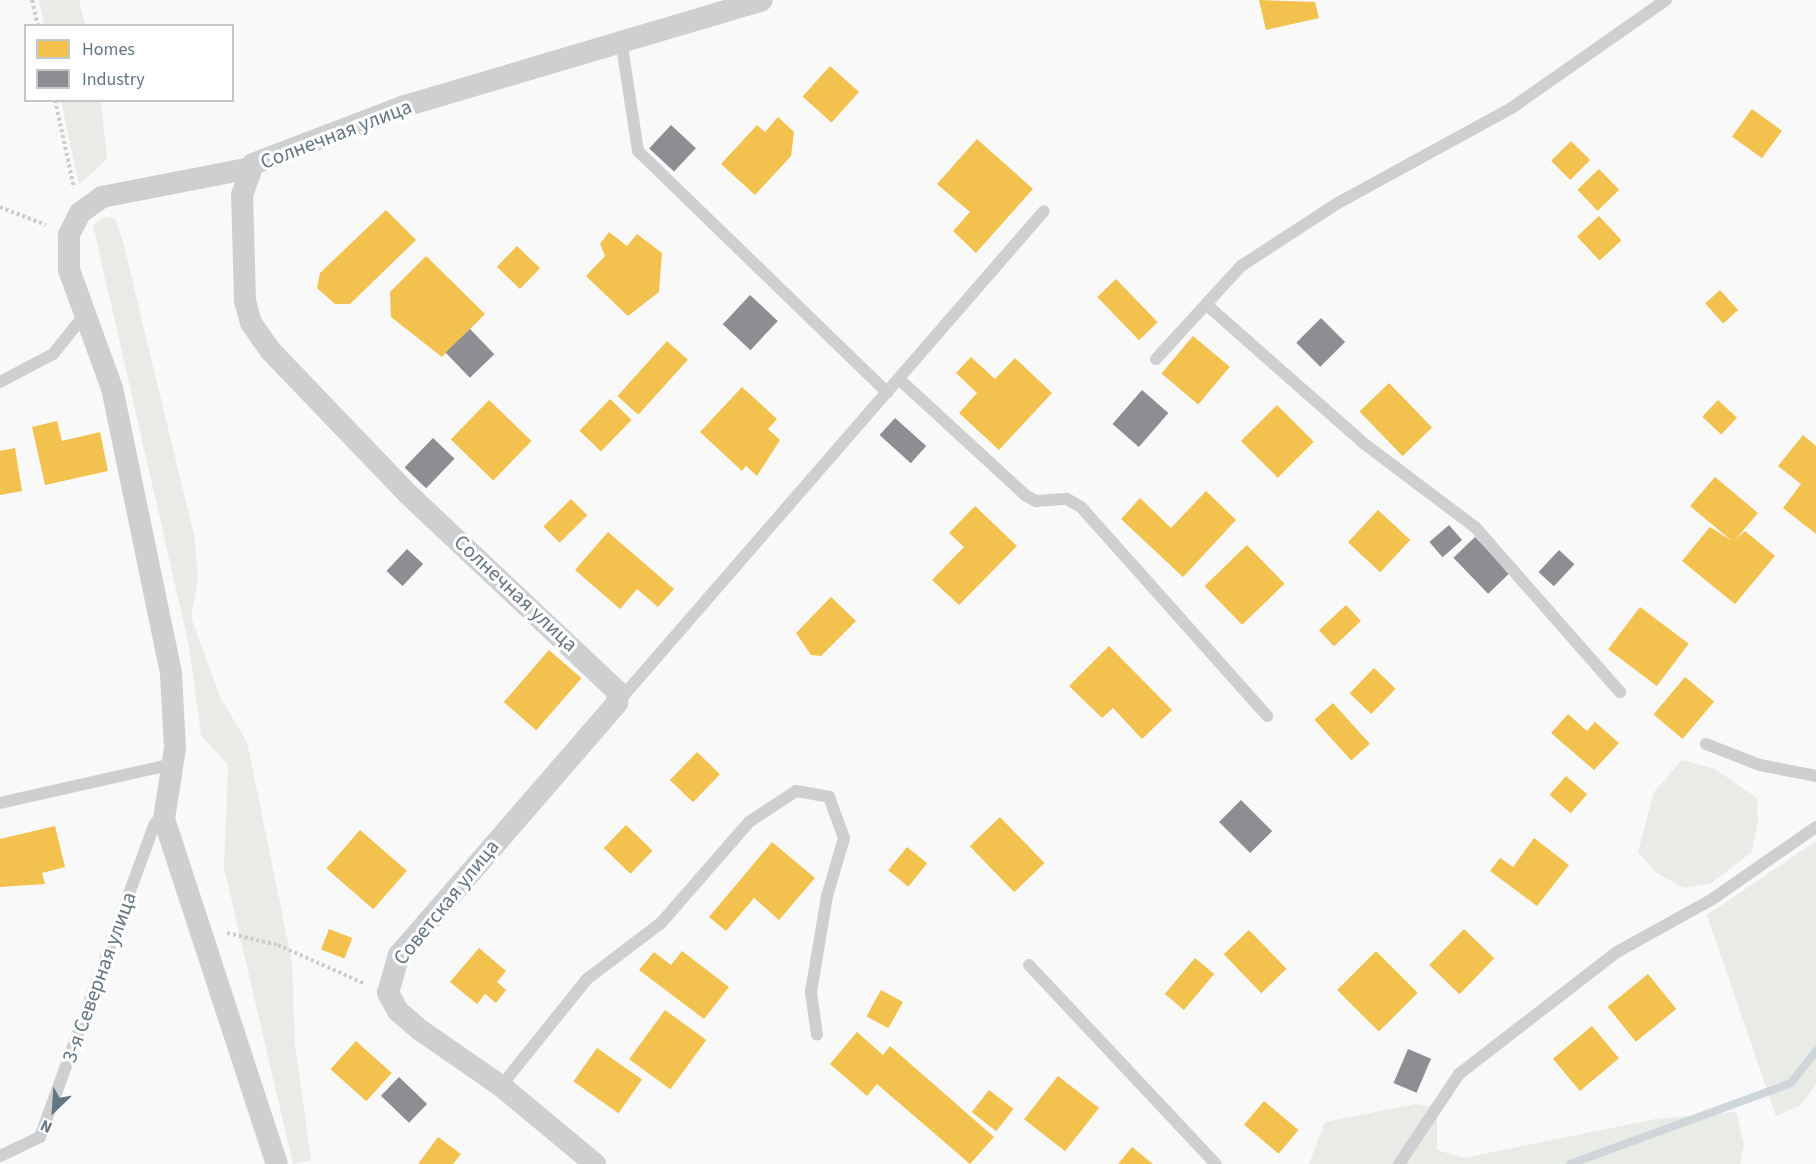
<!DOCTYPE html>
<html>
<head>
<meta charset="utf-8">
<style>
	body { margin:0 }
	#map { position:relative; width:1816px; height:1164px; overflow:hidden; background:#f9f9f9; font-family:"Source Sans 3",sans-serif }
	div>[style] { position:absolute }
	[style*='--x'] { left:calc(var(--x)*1px); top:calc(var(--y)*1px); width:calc(var(--w)*1px); rotate:calc(var(--a)*1deg) }
	.green>* { inset:0; background:#e8ebe6 }
	.homes>* { inset:0; background:#f2c14e; transform-origin:0 0 }
	.industry>* { inset:0; background:#8d8d92; transform-origin:0 0 }
	.stream>* { height:8px; margin:-4px; padding:0 4px; transform-origin:4px; border-radius:4px; background:#ced6d9 }
	.path>* { height:4px; margin-top:-2px; transform-origin:0; background:repeating-linear-gradient(90deg,#cbcccd 0 3px,transparent 0 6px) }
	.service>* { height:12px; margin:-6px; padding:0 6px; transform-origin:6px; border-radius:6px; background:#cecfd0 }
	.minor>* { height:22px; margin:-11px; padding:0 11px; transform-origin:11px; border-radius:11px; background:#cecfd0 }
	span { translate:-50% -50%; white-space:nowrap; text-align:center; line-height:1.15; -webkit-text-stroke:6px #fff; paint-order:stroke }
	.street-label { font-size:21px; color:#657683 }
	.legend { position:absolute; left:24px; top:24px; width:210px; height:78px; box-sizing:border-box; background:#fff; border:2px solid #c1c8cd; margin:0; padding:8px 10px; list-style:none; font-size:18px; color:#657683 }
	.legend li { display:flex; align-items:center; gap:12px; height:30px }
	.legend b { width:30px; border:2px solid #c1c8cd }
	.north { position:absolute; left:24px; top:1080px; width:60px; height:60px; -webkit-text-stroke:4px #fff; paint-order:stroke; rotate:205deg; font-size:16px; font-weight:700; line-height:24px; text-align:center; color:#657683 }
	.north::after { content:''; display:block; margin:auto; width:21px; height:27px; background:#657683; clip-path:polygon(50% 0,100% 100%,50% 72%,0 100%) }
</style>
</head>
<body>
<div id="map">
	<div class="green">
		<div style="clip-path:polygon(39px 0,79px 0,85px 25px,44px 25px)"></div>
		<div style="clip-path:polygon(61px 101px,101px 101px,107px 159px,79px 185px)"></div>
		<div style="clip-path:polygon(105px 217px,115px 218px,123px 242px,195px 540px,198px 580px,191px 617px,220px 697px,247px 742px,292px 962px,295px 1045px,311px 1160px,293px 1164px,224px 868px,228px 765px,201px 735px,189px 646px,93px 225px)"></div>
		<div style="clip-path:polygon(1682px 760px,1715px 769px,1757px 798px,1758px 821px,1752px 852px,1711px 883px,1684px 888px,1657px 873px,1638px 852px,1654px 792px)"></div>
		<div style="clip-path:polygon(1816px 841px,1816px 1084px,1801px 1105px,1776px 1116px,1707px 915px)"></div>
		<div style="clip-path:polygon(1415px 1104px,1437px 1108px,1437px 1150px,1464px 1158px,1655px 1119px,1736px 1112px,1744px 1144px,1740px 1164px,1309px 1164px,1325px 1122px)"></div>
	</div>
	<div class="homes">
		<div style="clip-path:polygon(1259px 0,1315px 2px,1319px 18px,1266px 30px)"></div>
		<div style="left:830px;top:66px;width:39px;height:41px;rotate:42deg"></div>
		<div style="left:1752px;top:109px;width:37px;height:34px;rotate:36deg"></div>
		<div style="clip-path:polygon(778px 117px,794px 132px,791px 156px,755px 195px,721px 164px,757px 125px,765px 132px)"></div>
		<div style="clip-path:polygon(977px 139px,1033px 189px,976px 253px,953px 231px,970px 212px,937px 184px)"></div>
		<div style="left:1571px;top:141px;width:27px;height:28px;rotate:45deg"></div>
		<div style="left:1599px;top:169px;width:29px;height:30px;rotate:46deg"></div>
		<div style="clip-path:polygon(386px 210px,416px 240px,350px 304px,335px 304px,317px 288px,320px 273px)"></div>
		<div style="left:1599px;top:216px;width:33px;height:30px;rotate:47deg"></div>
		<div style="clip-path:polygon(609px 232px,627px 246px,637px 234px,662px 253px,659px 292px,628px 316px,586px 276px,605px 256px,600px 244px)"></div>
		<div style="left:517px;top:246px;width:32px;height:29px;rotate:44deg"></div>
		<div style="clip-path:polygon(426px 256px,485px 314px,442px 357px,391px 317px,390px 292px)"></div>
		<div style="left:1116px;top:279px;width:60px;height:26px;rotate:46deg"></div>
		<div style="left:1720px;top:290px;width:27px;height:20px;rotate:48deg"></div>
		<div style="left:1193px;top:336px;width:48px;height:49px;rotate:40deg"></div>
		<div style="left:667px;top:341px;width:28px;height:74px;rotate:42deg"></div>
		<div style="clip-path:polygon(971px 357px,995px 379px,1015px 358px,1052px 393px,999px 450px,959px 413px,977px 393px,956px 373px)"></div>
		<div style="left:1389px;top:383px;width:62px;height:41px;rotate:46deg"></div>
		<div style="clip-path:polygon(742px 387px,777px 419px,768px 429px,780px 440px,757px 476px,746px 466px,742px 471px,700px 432px)"></div>
		<div style="left:610px;top:399px;width:30px;height:44px;rotate:44deg"></div>
		<div style="left:489px;top:400px;width:59px;height:55px;rotate:44deg"></div>
		<div style="left:1718px;top:400px;width:26px;height:23px;rotate:43deg"></div>
		<div style="left:1277px;top:405px;width:52px;height:51px;rotate:45deg"></div>
		<div style="clip-path:polygon(57px 421px,62px 441px,100px 432px,108px 471px,45px 485px,32px 427px)"></div>
		<div style="clip-path:polygon(1803px 435px,1816px 446px,1816px 534px,1783px 508px,1801px 484px,1778px 466px)"></div>
		<div style="clip-path:polygon(15px 448px,22px 491px,0 495px,0 451px)"></div>
		<div style="clip-path:polygon(1715px 477px,1758px 513px,1735px 540px,1745px 531px,1775px 556px,1735px 604px,1682px 561px,1710px 527px,1732px 541px,1690px 506px)"></div>
		<div style="clip-path:polygon(1206px 491px,1236px 520px,1183px 577px,1121px 519px,1140px 498px,1171px 528px)"></div>
		<div style="left:571px;top:499px;width:23px;height:39px;rotate:45deg"></div>
		<div style="clip-path:polygon(975px 506px,1017px 546px,959px 605px,932px 580px,964px 547px,949px 533px)"></div>
		<div style="left:1378px;top:510px;width:44px;height:44px;rotate:43deg"></div>
		<div style="clip-path:polygon(608px 532px,674px 589px,658px 607px,637px 589px,620px 609px,575px 570px)"></div>
		<div style="left:1247px;top:545px;width:54px;height:59px;rotate:46deg"></div>
		<div style="clip-path:polygon(831px 597px,856px 621px,821px 656px,811px 655px,796px 633px)"></div>
		<div style="left:1346px;top:605px;width:22px;height:37px;rotate:47deg"></div>
		<div style="left:1640px;top:607px;width:61px;height:53px;rotate:37deg"></div>
		<div style="clip-path:polygon(1109px 646px,1172px 710px,1142px 739px,1113px 708px,1102px 718px,1069px 686px)"></div>
		<div style="left:549px;top:650px;width:43px;height:69px;rotate:41deg"></div>
		<div style="left:1374px;top:668px;width:30px;height:35px;rotate:44deg"></div>
		<div style="left:1685px;top:677px;width:38px;height:49px;rotate:40deg"></div>
		<div style="left:1333px;top:703px;width:55px;height:25px;rotate:48deg"></div>
		<div style="clip-path:polygon(1568px 714px,1587px 731px,1595px 722px,1619px 743px,1594px 770px,1551px 733px)"></div>
		<div style="left:697px;top:752px;width:32px;height:39px;rotate:44deg"></div>
		<div style="left:1566px;top:776px;width:28px;height:25px;rotate:41deg"></div>
		<div style="left:1000px;top:817px;width:64px;height:42px;rotate:46deg"></div>
		<div style="left:626px;top:825px;width:37px;height:32px;rotate:44deg"></div>
		<div style="clip-path:polygon(55px 826px,65px 867px,42px 873px,45px 884px,0 887px,0 839px)"></div>
		<div style="left:360px;top:830px;width:62px;height:51px;rotate:41deg"></div>
		<div style="clip-path:polygon(1534px 838px,1569px 865px,1537px 906px,1490px 871px,1500px 858px,1513px 867px)"></div>
		<div style="clip-path:polygon(772px 842px,815px 878px,779px 920px,754px 898px,726px 931px,709px 917px)"></div>
		<div style="left:907px;top:847px;width:26px;height:30px;rotate:39deg"></div>
		<div style="left:329px;top:929px;width:25px;height:22px;rotate:21deg"></div>
		<div style="left:1464px;top:929px;width:42px;height:50px;rotate:44deg"></div>
		<div style="left:1249px;top:930px;width:54px;height:35px;rotate:46deg"></div>
		<div style="clip-path:polygon(479px 948px,506px 971px,497px 982px,506px 990px,496px 1003px,485px 994px,477px 1004px,450px 982px)"></div>
		<div style="clip-path:polygon(682px 951px,729px 987px,704px 1019px,639px 970px,654px 952px,671px 965px)"></div>
		<div style="left:1376px;top:951px;width:59px;height:55px;rotate:45deg"></div>
		<div style="left:1195px;top:958px;width:25px;height:47px;rotate:40deg"></div>
		<div style="left:1648px;top:974px;width:45px;height:52px;rotate:51deg"></div>
		<div style="left:881px;top:990px;width:25px;height:30px;rotate:29deg"></div>
		<div style="left:665px;top:1010px;width:51px;height:61px;rotate:36deg"></div>
		<div style="left:1592px;top:1026px;width:42px;height:51px;rotate:50deg"></div>
		<div style="clip-path:polygon(857px 1032px,883px 1055px,890px 1046px,994px 1137px,970px 1164px,877px 1084px,867px 1096px,830px 1064px)"></div>
		<div style="left:356px;top:1041px;width:48px;height:38px;rotate:42deg"></div>
		<div style="left:597px;top:1048px;width:55px;height:41px;rotate:35deg"></div>
		<div style="left:1058px;top:1076px;width:52px;height:55px;rotate:38deg"></div>
		<div style="left:989px;top:1090px;width:31px;height:28px;rotate:38deg"></div>
		<div style="left:1264px;top:1101px;width:45px;height:31px;rotate:40deg"></div>
		<div style="clip-path:polygon(438px 1137px,461px 1154px,453px 1164px,418px 1164px)"></div>
		<div style="clip-path:polygon(1132px 1147px,1153px 1164px,1118px 1164px)"></div>
	</div>
	<div class="industry">
		<div style="left:671px;top:125px;width:34px;height:32px;rotate:43deg"></div>
		<div style="left:750px;top:295px;width:38px;height:40px;rotate:43deg"></div>
		<div style="left:1321px;top:318px;width:34px;height:35px;rotate:45deg"></div>
		<div style="left:470px;top:329px;width:35px;height:34px;rotate:46deg"></div>
		<div style="left:1142px;top:390px;width:35px;height:45px;rotate:41deg"></div>
		<div style="left:895px;top:418px;width:42px;height:23px;rotate:42deg"></div>
		<div style="left:433px;top:438px;width:30px;height:41px;rotate:44deg"></div>
		<div style="left:1449px;top:525px;width:20px;height:26px;rotate:49deg"></div>
		<div style="left:1475px;top:537px;width:50px;height:30px;rotate:46deg"></div>
		<div style="left:407px;top:549px;width:22px;height:30px;rotate:43deg"></div>
		<div style="left:1559px;top:550px;width:21px;height:30px;rotate:43deg"></div>
		<div style="left:1241px;top:800px;width:44px;height:31px;rotate:45deg"></div>
		<div style="left:1408px;top:1049px;width:25px;height:37px;rotate:23deg"></div>
		<div style="left:399px;top:1077px;width:39px;height:26px;rotate:44deg"></div>
	</div>
	<div class="stream">
		<div style="--x:1570;--y:1164;--w:235;--a:-20.1"></div>
		<div style="--x:1791;--y:1083;--w:41;--a:-52"></div>
	</div>
	<div class="path">
		<div style="--x:32;--y:0;--w:27;--a:77"></div>
		<div style="--x:55;--y:100;--w:90;--a:77.8"></div>
		<div style="--x:0;--y:207;--w:49;--a:21.4"></div>
		<div style="--x:227;--y:933;--w:52;--a:13.2"></div>
		<div style="--x:278;--y:945;--w:95;--a:24.1"></div>
	</div>
	<div class="service">
		<div style="--x:621;--y:40;--w:112;--a:81.3"></div>
		<div style="--x:638;--y:151;--w:347;--a:44.1"></div>
		<div style="--x:1208;--y:306;--w:205;--a:41.4"></div>
		<div style="--x:1362;--y:442;--w:141;--a:37"></div>
		<div style="--x:1475;--y:527;--w:220;--a:48.7"></div>
		<div style="--x:1156;--y:359;--w:126;--a:-47.6"></div>
		<div style="--x:1241;--y:266;--w:116;--a:-33"></div>
		<div style="--x:1338;--y:203;--w:200;--a:-28.7"></div>
		<div style="--x:1513;--y:107;--w:187;--a:-35"></div>
		<div style="--x:899;--y:379;--w:171;--a:42.6"></div>
		<div style="--x:1025;--y:495;--w:13;--a:29"></div>
		<div style="--x:1036;--y:501;--w:31;--a:-4"></div>
		<div style="--x:1067;--y:499;--w:16;--a:30"></div>
		<div style="--x:1081;--y:507;--w:280;--a:48.3"></div>
		<div style="--x:0;--y:382;--w:60;--a:-27.8"></div>
		<div style="--x:53;--y:354;--w:53;--a:-51.2"></div>
		<div style="--x:617;--y:703;--w:651;--a:-49.05"></div>
		<div style="--x:1706;--y:744;--w:58;--a:21.3"></div>
		<div style="--x:1760;--y:765;--w:57;--a:11.1"></div>
		<div style="--x:0;--y:803;--w:177;--a:-12.7"></div>
		<div style="--x:1029;--y:965;--w:273;--a:46.8"></div>
		<div style="--x:501;--y:1086;--w:137;--a:-51.2"></div>
		<div style="--x:587;--y:979;--w:93;--a:-37.1"></div>
		<div style="--x:661;--y:923;--w:134;--a:-48.9"></div>
		<div style="--x:749;--y:822;--w:56;--a:-33.4"></div>
		<div style="--x:796;--y:791;--w:34;--a:10"></div>
		<div style="--x:829;--y:797;--w:44;--a:69.9"></div>
		<div style="--x:844;--y:838;--w:60;--a:106.3"></div>
		<div style="--x:827;--y:896;--w:97;--a:99.5"></div>
		<div style="--x:811;--y:992;--w:43;--a:82.1"></div>
		<div style="--x:0;--y:1156;--w:44;--a:-25.4"></div>
		<div style="--x:40;--y:1137;--w:332;--a:-69.9"></div>
		<div style="--x:154;--y:825;--w:14;--a:-51"></div>
		<div style="--x:1399;--y:1164;--w:108;--a:-56.3"></div>
		<div style="--x:1459;--y:1074;--w:200;--a:-37.7"></div>
		<div style="--x:1617;--y:952;--w:107;--a:-29"></div>
		<div style="--x:1711;--y:900;--w:128;--a:-34.8"></div>
	</div>
	<div class="minor">
		<div style="--x:251;--y:168;--w:152;--a:169"></div>
		<div style="--x:102;--y:197;--w:27;--a:144"></div>
		<div style="--x:80;--y:213;--w:25;--a:117"></div>
		<div style="--x:69;--y:235;--w:35;--a:90"></div>
		<div style="--x:69;--y:270;--w:126;--a:70"></div>
		<div style="--x:112;--y:388;--w:292;--a:78.3"></div>
		<div style="--x:171;--y:674;--w:74;--a:86.9"></div>
		<div style="--x:175;--y:748;--w:72;--a:98.8"></div>
		<div style="--x:164;--y:819;--w:363;--a:71.9"></div>
		<div style="--x:595;--y:1164;--w:122;--a:-140.3"></div>
		<div style="--x:501;--y:1086;--w:98;--a:-145.3"></div>
		<div style="--x:420;--y:1030;--w:29;--a:-139"></div>
		<div style="--x:398;--y:1011;--w:21;--a:-119"></div>
		<div style="--x:388;--y:993;--w:40;--a:-74"></div>
		<div style="--x:399;--y:955;--w:333;--a:-49.1"></div>
		<div style="--x:617;--y:703;--w:11;--a:-85"></div>
		<div style="--x:618;--y:692;--w:290;--a:-136.7"></div>
		<div style="--x:407;--y:493;--w:198;--a:-133.8"></div>
		<div style="--x:270;--y:350;--w:33;--a:-125"></div>
		<div style="--x:251;--y:323;--w:24;--a:-105"></div>
		<div style="--x:245;--y:300;--w:105;--a:-91.6"></div>
		<div style="--x:242;--y:195;--w:33;--a:-70"></div>
		<div style="--x:253;--y:164;--w:163;--a:-20.9"></div>
		<div style="--x:405;--y:106;--w:372;--a:-16.5"></div>
	</div>
	<div class="street-label">
		<span style="left:336px;top:134px;rotate:-21deg">Солнечная улица</span>
		<span style="left:516px;top:593px;rotate:43deg">Солнечная улица</span>
		<span style="left:446px;top:902px;rotate:-51deg">Советская улица</span>
		<span style="left:99px;top:977px;rotate:-70deg">3-я Северная улица</span>
	</div>
	<ul class="legend">
	<li><b style="height:16px;background:#f2c14e"></b>Homes</li>
	<li><b style="height:16px;background:#8d8d92"></b>Industry</li>
	</ul>
	<div class="north">N</div>
</div>
</body>
</html>
